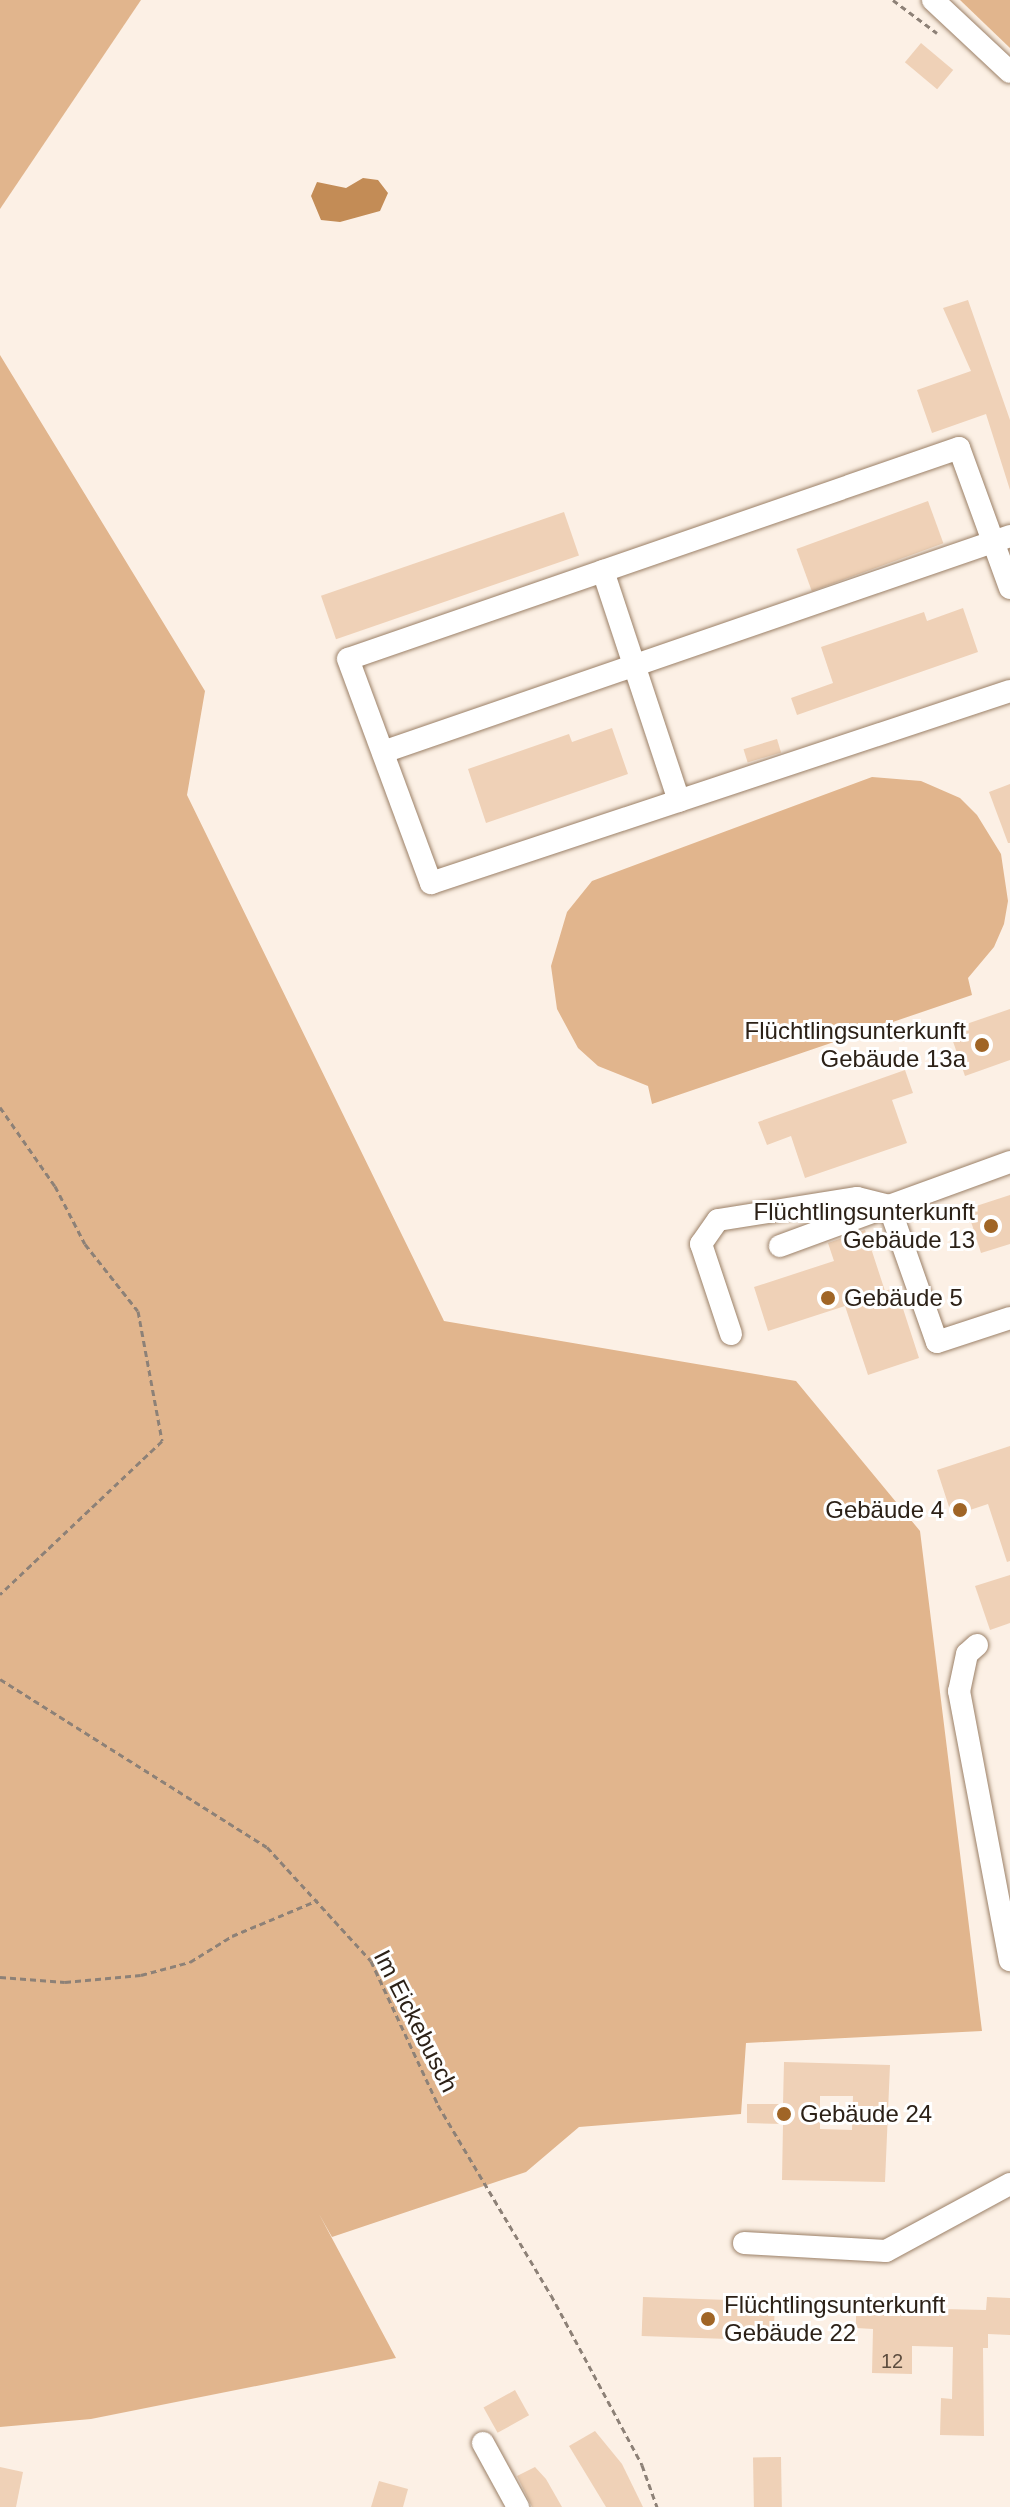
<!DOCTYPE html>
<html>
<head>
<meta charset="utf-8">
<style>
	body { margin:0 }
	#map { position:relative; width:1010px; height:2507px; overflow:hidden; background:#fcf0e5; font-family:Arial,sans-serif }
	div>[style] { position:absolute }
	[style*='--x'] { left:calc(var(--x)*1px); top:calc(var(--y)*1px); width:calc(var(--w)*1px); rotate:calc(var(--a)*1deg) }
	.green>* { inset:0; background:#e1b58d }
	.water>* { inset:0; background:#c38c56 }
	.building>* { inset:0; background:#efd1b7; transform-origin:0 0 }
	.path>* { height:3px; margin-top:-1.5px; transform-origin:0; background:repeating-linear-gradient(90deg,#8d8177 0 6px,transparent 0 10px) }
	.roads { filter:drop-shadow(0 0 2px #9b8067) drop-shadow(0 0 2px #9b8067) }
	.minor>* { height:22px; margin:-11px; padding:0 11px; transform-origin:11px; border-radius:11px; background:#fff }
	.dots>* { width:22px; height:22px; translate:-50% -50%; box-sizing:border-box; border:4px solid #fff; border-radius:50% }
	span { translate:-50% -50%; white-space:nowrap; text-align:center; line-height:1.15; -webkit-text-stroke:6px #fff; paint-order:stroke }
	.number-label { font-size:20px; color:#5d4d3f }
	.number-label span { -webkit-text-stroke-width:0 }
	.poi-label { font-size:24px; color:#2c2117 }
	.right { translate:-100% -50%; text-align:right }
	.left { translate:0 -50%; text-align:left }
	.street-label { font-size:24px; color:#2c2117 }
</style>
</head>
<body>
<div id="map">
	<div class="green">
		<div style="clip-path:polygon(0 0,141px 0,0 209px)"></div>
		<div style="clip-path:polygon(960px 0,1010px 0,1010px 48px)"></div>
		<div style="clip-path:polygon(0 355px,205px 691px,187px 795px,444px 1321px,796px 1381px,920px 1531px,982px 2031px,746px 2043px,741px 2114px,579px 2127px,526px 2172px,332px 2237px,319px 2214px,396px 2358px,91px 2419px,0 2427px)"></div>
		<div style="clip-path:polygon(872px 777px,921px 781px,960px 798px,977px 815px,1001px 854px,1008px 901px,1004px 924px,994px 947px,968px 978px,972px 995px,652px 1104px,648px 1086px,598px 1066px,578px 1048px,557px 1009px,551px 966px,567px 912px,592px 881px)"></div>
	</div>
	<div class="water">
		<div style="clip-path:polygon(363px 178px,378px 180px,388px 193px,380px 211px,340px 222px,321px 220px,311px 196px,317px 182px,346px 188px)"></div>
	</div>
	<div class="building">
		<div style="left:921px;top:43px;width:42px;height:25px;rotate:40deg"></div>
		<div style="clip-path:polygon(968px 300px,1010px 420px,1010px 490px,986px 414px,932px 433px,917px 390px,971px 371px,943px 308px)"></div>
		<div style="left:928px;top:501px;width:45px;height:140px;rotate:70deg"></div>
		<div style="left:564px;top:512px;width:46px;height:257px;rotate:71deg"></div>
		<div style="clip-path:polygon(963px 608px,978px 652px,797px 715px,791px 698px,833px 683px,821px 647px,924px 612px,927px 621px)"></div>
		<div style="clip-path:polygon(612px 728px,628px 774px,486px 823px,468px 769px,569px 734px,572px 742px)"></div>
		<div style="left:777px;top:739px;width:14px;height:35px;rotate:73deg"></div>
		<div style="clip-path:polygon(1010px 784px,1010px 843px,1008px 843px,989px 792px)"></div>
		<div style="clip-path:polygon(1010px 1009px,1010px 1060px,965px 1076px,949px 1030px)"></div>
		<div style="clip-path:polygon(905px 1070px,913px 1093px,892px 1100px,907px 1143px,805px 1178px,791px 1136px,767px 1145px,758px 1122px)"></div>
		<div style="clip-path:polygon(1010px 1195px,1010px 1244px,981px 1253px,967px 1209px)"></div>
		<div style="clip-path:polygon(865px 1230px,885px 1291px,896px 1287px,919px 1358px,868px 1375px,845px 1306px,768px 1331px,754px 1287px,834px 1261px,828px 1243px)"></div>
		<div style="clip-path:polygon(1010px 1446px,1010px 1561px,1007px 1562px,988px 1504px,952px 1516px,937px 1470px)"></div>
		<div style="clip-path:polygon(1010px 1575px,1010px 1623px,990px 1630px,975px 1586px)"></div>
		<div style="clip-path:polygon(evenodd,784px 2062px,890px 2065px,885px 2182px,782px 2180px,783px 2124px,747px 2123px,747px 2104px,783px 2104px,784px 2062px,820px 2096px,853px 2096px,852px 2130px,820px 2129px,820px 2096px)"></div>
		<div style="left:643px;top:2297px;width:132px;height:39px;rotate:2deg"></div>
		<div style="clip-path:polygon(987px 2297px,1010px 2298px,1010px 2335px,988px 2334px,988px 2348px,983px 2348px,984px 2436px,940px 2435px,941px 2398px,952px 2399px,953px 2347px,912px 2346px,912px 2374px,872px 2373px,873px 2329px,856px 2328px,856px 2307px,986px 2310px)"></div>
		<div style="left:515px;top:2390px;width:29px;height:36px;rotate:61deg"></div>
		<div style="clip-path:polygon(595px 2431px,622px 2464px,643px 2507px,606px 2507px,569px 2446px)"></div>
		<div style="left:781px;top:2457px;width:50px;height:28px;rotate:89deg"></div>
		<div style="clip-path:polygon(0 2467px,23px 2472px,16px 2507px,0 2507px)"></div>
		<div style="clip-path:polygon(535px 2467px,546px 2479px,562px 2507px,532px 2507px,517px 2476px)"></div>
		<div style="clip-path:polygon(379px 2481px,408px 2489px,403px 2507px,371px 2507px)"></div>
	</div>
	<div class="path">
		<div style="--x:893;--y:0;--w:55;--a:36.9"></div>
		<div style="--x:0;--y:1107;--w:96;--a:55.2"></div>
		<div style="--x:55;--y:1186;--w:65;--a:62.7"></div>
		<div style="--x:85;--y:1244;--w:85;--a:51.7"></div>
		<div style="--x:138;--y:1311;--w:132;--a:79.5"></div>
		<div style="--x:162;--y:1441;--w:223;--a:136.6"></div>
		<div style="--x:0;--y:1679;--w:315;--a:32.2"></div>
		<div style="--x:267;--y:1847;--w:154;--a:47.6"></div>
		<div style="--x:371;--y:1961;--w:159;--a:65"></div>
		<div style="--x:438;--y:2105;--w:221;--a:59.3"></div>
		<div style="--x:551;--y:2295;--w:193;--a:61.8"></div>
		<div style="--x:642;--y:2465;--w:45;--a:70.3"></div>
		<div style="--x:0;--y:1977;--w:65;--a:4.4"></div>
		<div style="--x:65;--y:1982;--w:76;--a:-5.3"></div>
		<div style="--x:141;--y:1975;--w:51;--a:-14.9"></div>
		<div style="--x:190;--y:1962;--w:49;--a:-31.8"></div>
		<div style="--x:232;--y:1936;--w:93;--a:-22.7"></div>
	</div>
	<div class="roads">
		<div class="minor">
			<div style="--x:933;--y:0;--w:105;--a:43.1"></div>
			<div style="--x:603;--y:571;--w:242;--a:71.7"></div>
			<div style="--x:1010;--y:588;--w:149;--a:-110"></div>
			<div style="--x:959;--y:448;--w:646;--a:160.95"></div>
			<div style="--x:348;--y:659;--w:239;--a:69.7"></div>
			<div style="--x:431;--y:883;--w:610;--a:-18.35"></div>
			<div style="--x:383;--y:752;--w:663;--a:-19.01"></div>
			<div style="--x:1010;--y:1162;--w:129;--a:160"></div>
			<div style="--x:889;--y:1206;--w:144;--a:70.6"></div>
			<div style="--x:937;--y:1342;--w:77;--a:-18.2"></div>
			<div style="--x:780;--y:1246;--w:116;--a:-20.2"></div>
			<div style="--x:731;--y:1334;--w:95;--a:-108.4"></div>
			<div style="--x:701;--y:1244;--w:29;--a:-55"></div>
			<div style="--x:718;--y:1220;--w:141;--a:-9"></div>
			<div style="--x:857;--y:1198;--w:33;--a:14"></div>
			<div style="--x:977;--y:1645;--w:13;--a:138"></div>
			<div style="--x:967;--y:1654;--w:38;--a:102"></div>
			<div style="--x:959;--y:1691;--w:274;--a:79.3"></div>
			<div style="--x:744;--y:2243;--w:142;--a:3.2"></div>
			<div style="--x:886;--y:2251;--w:141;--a:-28.4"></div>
			<div style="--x:483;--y:2443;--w:73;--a:61.3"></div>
		</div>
	</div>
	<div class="dots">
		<div style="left:982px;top:1045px;background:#a06526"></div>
		<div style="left:991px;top:1226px;background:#a06526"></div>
		<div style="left:828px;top:1298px;background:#a06526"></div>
		<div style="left:960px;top:1510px;background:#a06526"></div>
		<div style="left:784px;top:2114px;background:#a06526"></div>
		<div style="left:708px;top:2319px;background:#a06526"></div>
	</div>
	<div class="number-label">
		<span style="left:892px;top:2361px">12</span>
	</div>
	<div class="poi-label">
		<span class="right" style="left:966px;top:1045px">Flüchtlingsunterkunft<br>Gebäude 13a</span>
		<span class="right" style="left:975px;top:1226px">Flüchtlingsunterkunft<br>Gebäude 13</span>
		<span class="left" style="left:844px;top:1298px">Gebäude 5</span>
		<span class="right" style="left:944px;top:1510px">Gebäude 4</span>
		<span class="left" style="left:800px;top:2114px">Gebäude 24</span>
		<span class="left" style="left:724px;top:2319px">Flüchtlingsunterkunft<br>Gebäude 22</span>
	</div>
	<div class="street-label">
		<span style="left:416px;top:2021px;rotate:63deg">Im Eickebusch</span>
	</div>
</div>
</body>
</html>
